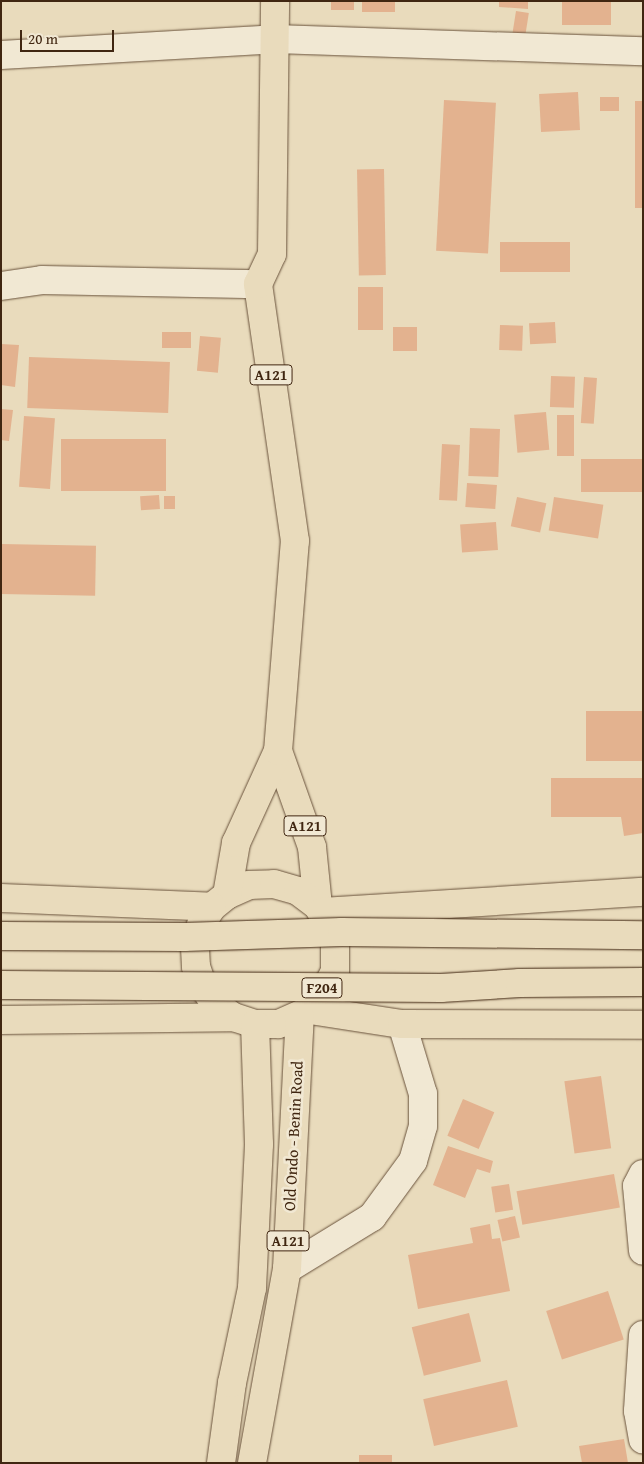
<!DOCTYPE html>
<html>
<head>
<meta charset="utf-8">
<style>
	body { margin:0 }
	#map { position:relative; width:644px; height:1464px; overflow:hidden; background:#e9dbbc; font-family:"Gentium Book Plus",serif }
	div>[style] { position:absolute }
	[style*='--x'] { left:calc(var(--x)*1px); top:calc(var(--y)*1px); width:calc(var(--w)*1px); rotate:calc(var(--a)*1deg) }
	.building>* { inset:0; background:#e3b28f; transform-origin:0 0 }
	.roads { filter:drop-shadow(0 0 1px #6a533c) drop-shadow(0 0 1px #6a533c) }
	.minor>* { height:28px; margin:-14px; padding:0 14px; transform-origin:14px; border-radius:14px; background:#f1e8d3 }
	.major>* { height:28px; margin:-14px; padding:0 14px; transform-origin:14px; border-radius:14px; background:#e9dbbc }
	.bridges { filter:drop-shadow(0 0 1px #402611) drop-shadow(0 0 1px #402611) }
	.major-bridge>* { height:28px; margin:-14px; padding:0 14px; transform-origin:14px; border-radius:14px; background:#e9dbbc }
	span { translate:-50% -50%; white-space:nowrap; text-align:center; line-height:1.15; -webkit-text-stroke:5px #f1e8d3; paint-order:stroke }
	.shield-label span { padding:1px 4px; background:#f1e8d3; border:1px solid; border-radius:4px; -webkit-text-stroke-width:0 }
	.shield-label { font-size:15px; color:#402611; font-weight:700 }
	.street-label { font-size:16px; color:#402611 }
	.frame { position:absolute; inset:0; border:2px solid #402611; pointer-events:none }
	.scale { position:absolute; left:20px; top:30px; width:94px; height:22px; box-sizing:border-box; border:2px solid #402611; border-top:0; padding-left:6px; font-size:15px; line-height:18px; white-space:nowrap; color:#402611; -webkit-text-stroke:4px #f1e8d3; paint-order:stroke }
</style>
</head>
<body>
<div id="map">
	<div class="building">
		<div style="left:331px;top:1px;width:23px;height:9px"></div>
		<div style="left:362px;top:1px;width:33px;height:11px"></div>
		<div style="clip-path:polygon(499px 1px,528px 1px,528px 9px,499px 7px)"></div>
		<div style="left:562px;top:1px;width:49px;height:24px"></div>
		<div style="left:516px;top:11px;width:13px;height:25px;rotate:9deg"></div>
		<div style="left:578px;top:92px;width:38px;height:39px;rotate:87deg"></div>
		<div style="left:600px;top:97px;width:19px;height:14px"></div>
		<div style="left:444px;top:100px;width:52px;height:151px;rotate:3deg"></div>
		<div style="left:635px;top:101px;width:8px;height:107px"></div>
		<div style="left:384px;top:169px;width:106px;height:27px;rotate:89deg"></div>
		<div style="left:500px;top:242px;width:70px;height:30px"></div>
		<div style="left:358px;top:287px;width:25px;height:43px"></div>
		<div style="left:555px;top:322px;width:21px;height:26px;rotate:87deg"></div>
		<div style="left:500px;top:325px;width:23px;height:25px;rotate:2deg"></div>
		<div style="left:393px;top:327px;width:24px;height:24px"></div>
		<div style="left:162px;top:332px;width:29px;height:16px"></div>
		<div style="left:200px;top:336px;width:21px;height:35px;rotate:5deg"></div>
		<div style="clip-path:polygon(1px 344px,19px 345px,15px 387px,1px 385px)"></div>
		<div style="left:29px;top:357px;width:141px;height:51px;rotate:2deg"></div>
		<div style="left:551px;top:376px;width:24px;height:31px;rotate:2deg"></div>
		<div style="left:584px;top:377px;width:13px;height:46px;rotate:4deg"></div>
		<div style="clip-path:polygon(1px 409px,13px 410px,9px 441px,1px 440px)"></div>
		<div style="left:546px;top:412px;width:38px;height:32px;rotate:85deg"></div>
		<div style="left:557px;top:415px;width:17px;height:41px"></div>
		<div style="left:24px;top:416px;width:31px;height:71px;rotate:4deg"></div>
		<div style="left:470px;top:428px;width:30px;height:48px;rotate:2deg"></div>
		<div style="left:61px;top:439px;width:105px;height:52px"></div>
		<div style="left:442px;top:444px;width:18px;height:56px;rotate:3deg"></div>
		<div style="left:581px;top:459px;width:62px;height:33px"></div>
		<div style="left:467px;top:483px;width:30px;height:24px;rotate:4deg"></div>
		<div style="left:159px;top:495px;width:14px;height:19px;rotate:86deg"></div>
		<div style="left:164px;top:496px;width:11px;height:13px"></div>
		<div style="left:517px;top:497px;width:30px;height:30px;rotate:12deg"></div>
		<div style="left:554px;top:497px;width:50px;height:34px;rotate:9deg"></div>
		<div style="left:496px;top:522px;width:28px;height:36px;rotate:86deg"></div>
		<div style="left:1px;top:544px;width:95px;height:50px;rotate:1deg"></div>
		<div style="left:643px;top:711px;width:50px;height:57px;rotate:90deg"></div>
		<div style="clip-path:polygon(551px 778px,643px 778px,643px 833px,624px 836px,621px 817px,551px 817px)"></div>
		<div style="left:601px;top:1076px;width:73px;height:37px;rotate:82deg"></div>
		<div style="left:463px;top:1099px;width:34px;height:40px;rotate:23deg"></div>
		<div style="clip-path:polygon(448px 1146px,493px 1161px,490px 1173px,477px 1169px,465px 1198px,433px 1185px)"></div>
		<div style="left:614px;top:1174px;width:34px;height:99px;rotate:80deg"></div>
		<div style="left:509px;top:1184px;width:26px;height:18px;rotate:81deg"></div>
		<div style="left:515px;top:1216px;width:22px;height:18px;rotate:77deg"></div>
		<div style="clip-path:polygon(490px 1224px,492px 1239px,500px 1238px,510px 1291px,418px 1309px,408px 1255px,473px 1243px,470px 1228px)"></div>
		<div style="left:608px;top:1291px;width:51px;height:65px;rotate:72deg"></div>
		<div style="left:469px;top:1313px;width:50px;height:59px;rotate:76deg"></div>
		<div style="left:507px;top:1380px;width:48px;height:86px;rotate:77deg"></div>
		<div style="clip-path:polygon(624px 1439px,628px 1463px,582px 1463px,579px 1446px)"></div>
		<div style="left:359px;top:1455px;width:33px;height:8px"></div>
	</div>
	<div class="roads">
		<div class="minor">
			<div style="--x:1;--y:55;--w:274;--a:-3.3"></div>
			<div style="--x:275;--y:39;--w:368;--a:1.9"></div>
			<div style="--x:1;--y:286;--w:41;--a:-8.3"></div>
			<div style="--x:42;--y:280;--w:216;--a:1.1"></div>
			<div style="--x:643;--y:1174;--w:13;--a:117"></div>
			<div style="--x:637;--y:1186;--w:65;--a:84.7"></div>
			<div style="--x:287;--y:1269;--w:100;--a:-31.5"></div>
			<div style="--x:372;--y:1217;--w:69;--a:-53.8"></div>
			<div style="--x:413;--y:1161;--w:36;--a:-74"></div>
			<div style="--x:423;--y:1126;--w:32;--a:-90"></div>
			<div style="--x:423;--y:1094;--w:73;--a:-106.7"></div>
			<div style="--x:643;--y:1335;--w:76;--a:93.8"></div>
			<div style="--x:638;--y:1411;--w:29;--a:80"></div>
		</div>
		<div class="major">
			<div style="--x:278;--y:751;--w:102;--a:70.5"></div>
			<div style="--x:312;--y:847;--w:59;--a:84.2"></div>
			<div style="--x:318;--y:906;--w:38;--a:63"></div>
			<div style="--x:335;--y:940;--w:31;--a:90"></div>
			<div style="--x:335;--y:971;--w:31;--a:117"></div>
			<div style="--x:321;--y:999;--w:16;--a:135"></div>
			<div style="--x:310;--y:1010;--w:35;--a:156"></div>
			<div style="--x:278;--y:1024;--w:23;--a:180"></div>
			<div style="--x:255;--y:1024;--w:23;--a:-162"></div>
			<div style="--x:233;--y:1017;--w:21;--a:-143"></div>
			<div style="--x:216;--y:1004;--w:21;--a:-127"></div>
			<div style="--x:203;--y:987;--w:21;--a:-109"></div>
			<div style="--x:196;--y:967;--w:21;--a:-93"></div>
			<div style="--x:195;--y:946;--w:22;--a:-74"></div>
			<div style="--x:201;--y:925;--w:21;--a:-59"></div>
			<div style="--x:212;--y:907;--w:19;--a:-39"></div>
			<div style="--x:227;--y:895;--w:24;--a:-24"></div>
			<div style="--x:249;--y:885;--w:25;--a:-2"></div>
			<div style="--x:274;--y:884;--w:25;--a:16"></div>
			<div style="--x:298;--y:891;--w:25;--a:37"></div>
			<div style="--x:227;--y:895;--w:53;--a:-80.2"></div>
			<div style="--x:236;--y:843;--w:101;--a:-65.5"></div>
			<div style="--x:278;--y:751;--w:211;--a:-85.4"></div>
			<div style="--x:295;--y:541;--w:260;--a:-98.2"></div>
			<div style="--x:258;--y:284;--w:33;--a:-65"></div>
			<div style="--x:272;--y:254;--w:253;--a:-89.3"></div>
			<div style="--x:1;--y:898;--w:211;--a:2.4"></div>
			<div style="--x:322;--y:912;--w:322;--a:-3.6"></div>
			<div style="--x:310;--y:1010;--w:93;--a:8.7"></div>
			<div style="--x:402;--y:1024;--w:241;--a:0.2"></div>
			<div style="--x:1;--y:1020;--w:232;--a:-0.7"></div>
			<div style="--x:221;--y:1463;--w:81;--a:-82.2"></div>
			<div style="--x:232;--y:1383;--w:97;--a:-78.1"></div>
			<div style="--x:252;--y:1288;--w:144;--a:-87.2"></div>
			<div style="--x:259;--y:1144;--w:120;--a:-91.9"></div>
			<div style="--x:252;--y:1463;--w:197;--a:-79.8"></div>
			<div style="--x:287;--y:1269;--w:253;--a:-87.1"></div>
		</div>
	</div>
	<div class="bridges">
		<div class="major-bridge">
			<div style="--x:1;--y:936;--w:183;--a:0.3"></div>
			<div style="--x:184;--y:937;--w:158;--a:-1.8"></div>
			<div style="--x:342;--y:932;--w:301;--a:0.6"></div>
			<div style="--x:1;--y:985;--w:440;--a:0.4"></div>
			<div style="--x:441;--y:988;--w:79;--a:-3.6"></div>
			<div style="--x:520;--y:983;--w:123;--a:-0.5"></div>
		</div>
	</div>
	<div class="shield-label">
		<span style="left:271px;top:375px">A121</span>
		<span style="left:305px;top:826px">A121</span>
		<span style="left:322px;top:988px">F204</span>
		<span style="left:288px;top:1241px">A121</span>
	</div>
	<div class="street-label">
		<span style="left:293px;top:1136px;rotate:-87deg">Old Ondo - Benin Road</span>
	</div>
	<div class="frame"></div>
	<div class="scale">20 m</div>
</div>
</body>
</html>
